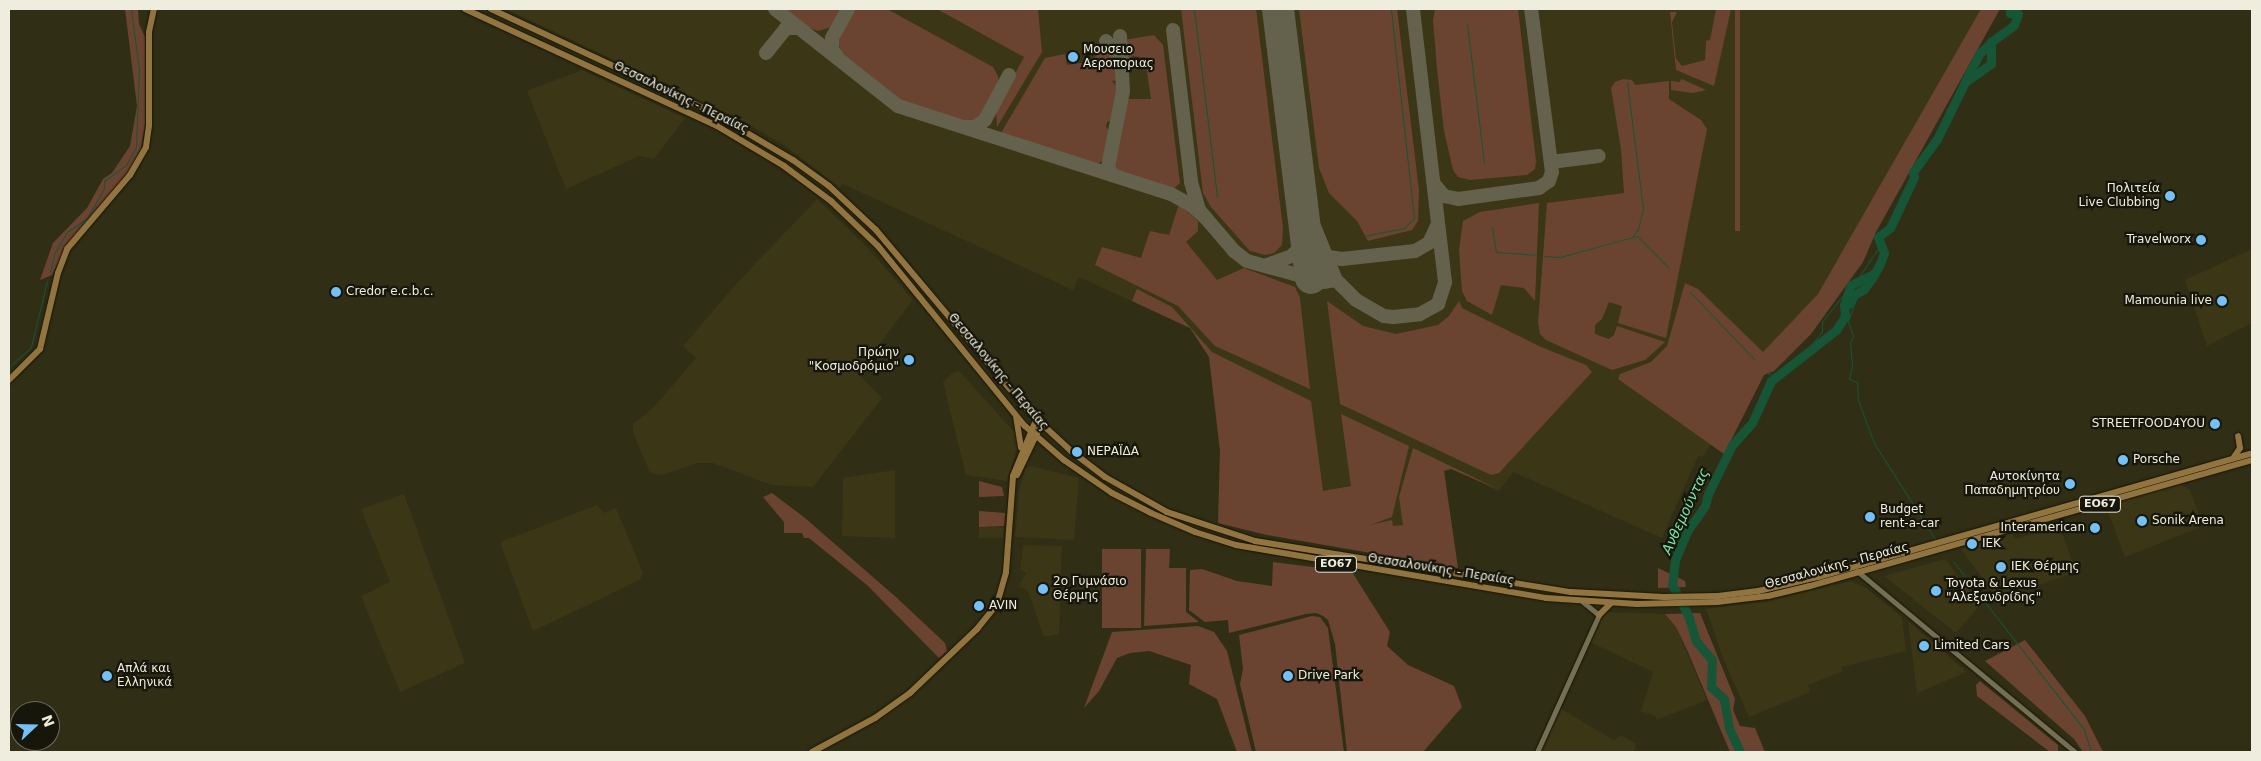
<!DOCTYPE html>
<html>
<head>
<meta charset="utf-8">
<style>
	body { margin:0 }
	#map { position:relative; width:2261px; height:761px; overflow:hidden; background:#312e16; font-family:"DejaVu Sans",sans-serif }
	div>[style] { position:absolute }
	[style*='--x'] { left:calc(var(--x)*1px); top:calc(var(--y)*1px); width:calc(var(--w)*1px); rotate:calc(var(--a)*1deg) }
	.built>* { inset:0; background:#3b3616; transform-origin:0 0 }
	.green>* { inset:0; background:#6b4431; transform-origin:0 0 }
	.stream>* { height:1px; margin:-0.5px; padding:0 0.5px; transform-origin:0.5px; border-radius:0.5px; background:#165536 }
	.river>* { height:9px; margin:-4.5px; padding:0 4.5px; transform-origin:4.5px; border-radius:4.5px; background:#165536 }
	.taxiway>* { height:14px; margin:-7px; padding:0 7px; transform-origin:7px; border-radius:7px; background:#64614c }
	.runway>* { height:32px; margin:-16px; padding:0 16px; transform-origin:16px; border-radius:16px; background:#64614c }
	.roads { filter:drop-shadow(0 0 1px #191601) drop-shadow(0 0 1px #191601) }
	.minor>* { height:5px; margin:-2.5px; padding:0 2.5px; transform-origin:2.5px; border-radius:2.5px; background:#726f54 }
	.major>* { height:6px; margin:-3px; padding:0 3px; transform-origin:3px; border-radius:3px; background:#927441 }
	.dots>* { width:14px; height:14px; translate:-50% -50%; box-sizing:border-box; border:2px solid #17160b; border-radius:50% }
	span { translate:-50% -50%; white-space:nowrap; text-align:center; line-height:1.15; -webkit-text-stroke:4.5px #17160b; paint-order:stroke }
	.shield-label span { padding:1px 4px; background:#17160b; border:1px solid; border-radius:4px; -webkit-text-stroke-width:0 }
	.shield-label { font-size:11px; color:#efedde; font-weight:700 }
	.poi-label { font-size:12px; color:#efedde }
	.left { translate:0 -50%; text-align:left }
	.right { translate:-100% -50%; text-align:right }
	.street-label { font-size:12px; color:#efedde }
	.water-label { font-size:14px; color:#78e5a9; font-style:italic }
	.frame { position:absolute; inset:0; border:10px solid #efedde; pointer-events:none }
	.north { position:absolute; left:10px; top:701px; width:50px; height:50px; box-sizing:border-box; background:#17160b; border:1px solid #6d6c5f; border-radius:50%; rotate:69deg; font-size:14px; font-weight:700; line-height:20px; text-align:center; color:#efedde }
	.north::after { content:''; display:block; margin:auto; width:18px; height:22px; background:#75c0f6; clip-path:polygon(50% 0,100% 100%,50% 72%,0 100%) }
</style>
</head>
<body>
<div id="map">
	<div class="built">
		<div style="clip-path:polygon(506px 9px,1983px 9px,1819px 295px,1702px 457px,1698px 456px,1662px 538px,1513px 472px,1499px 491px,1449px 468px,1444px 471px,1458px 568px,1267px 535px,1218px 523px,1220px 451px,1209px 357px,1190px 328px,1079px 277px,1073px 290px,843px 184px,839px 187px,784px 145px,743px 121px)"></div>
		<div style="clip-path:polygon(582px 70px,685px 118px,654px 159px,639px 156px,566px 189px,527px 91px)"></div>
		<div style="clip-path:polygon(817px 199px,866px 246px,913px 300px,857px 373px,882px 398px,813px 487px,772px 485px,713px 463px,697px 463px,663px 475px,650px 473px,633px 432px,633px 424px,654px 407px,696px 358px,683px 346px,736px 284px)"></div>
		<div style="clip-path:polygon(2252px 249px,2252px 323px,2207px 346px,2185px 280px)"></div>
		<div style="clip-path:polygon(954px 372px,960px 372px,1016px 434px,1017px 448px,1007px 481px,966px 475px,943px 382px)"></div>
		<div style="clip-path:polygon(1032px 466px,1079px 478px,1074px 540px,1015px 537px,1019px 489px,1026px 468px)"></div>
		<div style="clip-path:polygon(895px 470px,895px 538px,842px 536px,843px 478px)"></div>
		<div style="clip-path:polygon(2180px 484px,2190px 490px,2203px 526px,2125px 557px,2105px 504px)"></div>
		<div style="clip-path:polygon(404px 494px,465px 663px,400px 692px,361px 596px,390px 582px,361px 509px)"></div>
		<div style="clip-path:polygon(597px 505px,604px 513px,616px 508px,643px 573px,640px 579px,621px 589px,533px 631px,500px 542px)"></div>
		<div style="left:979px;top:527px;width:24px;height:11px"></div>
		<div style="clip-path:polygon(2060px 527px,2076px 572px,1998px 599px,1961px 549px,2012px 533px,2015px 539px)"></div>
		<div style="clip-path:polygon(1023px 545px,1062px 546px,1059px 634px,1044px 637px,1028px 591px,1019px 586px,1026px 573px,1020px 570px)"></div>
		<div style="clip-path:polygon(1945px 559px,1980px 605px,1956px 633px,1884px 576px)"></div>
		<div style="clip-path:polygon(1851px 581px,1866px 588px,1902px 617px,1906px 651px,1841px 667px,1843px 671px,1808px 685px,1810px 692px,1749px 717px,1723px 658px,1706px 609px,1765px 602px)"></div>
		<div style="clip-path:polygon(1604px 612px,1665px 614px,1676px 627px,1707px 700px,1656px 720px,1655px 716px,1641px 711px,1653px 672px,1590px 642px)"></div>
		<div style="clip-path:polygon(1908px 621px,1967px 672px,1917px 693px)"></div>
		<div style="clip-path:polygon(1561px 709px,1614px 740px,1621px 735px,1636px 744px,1634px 752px,1541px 752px)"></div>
	</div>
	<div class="green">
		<div style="clip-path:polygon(125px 9px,138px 9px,139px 24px,145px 37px,145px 124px,141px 148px,129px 171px,66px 246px,52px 275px,40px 280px,53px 243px,87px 208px,103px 179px,112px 173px,130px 146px,137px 106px)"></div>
		<div style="clip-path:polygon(782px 9px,843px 9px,832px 27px,818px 31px,804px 26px)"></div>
		<div style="clip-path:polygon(852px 9px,887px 9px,993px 67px,998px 76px,999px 87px,982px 118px,962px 123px,903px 103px,844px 58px,836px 38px)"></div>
		<div style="clip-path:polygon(937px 9px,1038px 9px,1042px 52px,997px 127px,996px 109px,1024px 57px)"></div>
		<div style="clip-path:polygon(1181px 9px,1256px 9px,1283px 228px,1282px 245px,1274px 253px,1265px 255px,1250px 251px,1211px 207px,1203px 193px)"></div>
		<div style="clip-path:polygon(1299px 9px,1397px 9px,1419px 190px,1418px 221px,1412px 230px,1368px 241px,1357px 221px,1329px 193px,1319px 168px)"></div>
		<div style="clip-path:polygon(1435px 9px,1518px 9px,1536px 161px,1535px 169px,1527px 175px,1470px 180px,1458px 177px,1453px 170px,1444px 131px,1437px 69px,1433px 20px)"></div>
		<div style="clip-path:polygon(1716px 9px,1731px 9px,1714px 86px,1676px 70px,1670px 12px,1677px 12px,1672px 22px,1676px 59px,1682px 66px,1705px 60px,1706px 41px,1710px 40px)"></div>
		<div style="left:1735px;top:9px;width:5px;height:222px"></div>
		<div style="clip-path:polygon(1981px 9px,2000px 9px,1876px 232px,1863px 262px,1811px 334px,1774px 371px,1764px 375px,1724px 454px,1618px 379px,1620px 374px,1651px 362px,1667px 346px,1685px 283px,1698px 289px,1763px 352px,1818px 294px)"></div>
		<div style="clip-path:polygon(1154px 35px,1163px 45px,1180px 183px,1172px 190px,1111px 171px,1110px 166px,1124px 99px,1151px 99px,1145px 58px,1133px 56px,1124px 61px,1124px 40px)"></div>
		<div style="clip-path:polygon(1097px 44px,1114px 56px,1119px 66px,1119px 80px,1112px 81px,1119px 89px,1115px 119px,1107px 122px,1106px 127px,1113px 134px,1109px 152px,1101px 162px,1097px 165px,1001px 133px,1045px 58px,1065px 54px,1067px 65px,1089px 62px,1097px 55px)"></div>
		<div style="clip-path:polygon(1623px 79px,1632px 80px,1635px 85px,1669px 81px,1669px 99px,1701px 120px,1707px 129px,1666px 338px,1618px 323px,1622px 306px,1609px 302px,1602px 319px,1595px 325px,1595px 334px,1609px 339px,1614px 335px,1617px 326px,1665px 342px,1645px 360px,1612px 370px,1546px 340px,1540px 334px,1538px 323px,1547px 203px,1624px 193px,1621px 149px,1611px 88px,1615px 82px)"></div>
		<div style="clip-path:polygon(1681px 79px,1684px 80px,1706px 90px,1693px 93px,1671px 90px,1671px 81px,1680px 82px)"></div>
		<div style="clip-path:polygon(1539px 203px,1535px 301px,1524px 288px,1501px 285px,1492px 315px,1467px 301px,1462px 291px,1459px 250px,1463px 221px,1480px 212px)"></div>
		<div style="clip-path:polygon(1179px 204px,1198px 221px,1198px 231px,1186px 242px,1217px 280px,1244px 268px,1295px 287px,1300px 298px,1310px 389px,1215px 346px,1178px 306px,1095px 265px,1102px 247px,1141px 258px,1150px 231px,1169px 235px)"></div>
		<div style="clip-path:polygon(1137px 289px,1172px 307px,1212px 352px,1311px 401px,1323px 491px,1351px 486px,1341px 414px,1409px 446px,1392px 517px,1370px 525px,1392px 520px,1393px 526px,1403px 525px,1399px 497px,1413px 448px,1500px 490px,1451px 469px,1444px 471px,1458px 568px,1267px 535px,1218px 523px,1220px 451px,1209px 357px,1190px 328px,1132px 301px)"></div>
		<div style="clip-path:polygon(1327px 301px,1363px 326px,1396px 334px,1438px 325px,1449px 316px,1459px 301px,1462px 308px,1541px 347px,1586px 365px,1592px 372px,1499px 473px,1491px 475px,1340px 404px)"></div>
		<div style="clip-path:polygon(979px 481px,1002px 487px,1004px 496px,979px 497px)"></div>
		<div style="clip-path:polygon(772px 493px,805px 518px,897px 598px,945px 643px,947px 651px,939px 658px,867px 585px,809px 538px,804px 538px,802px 533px,784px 533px,784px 522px,763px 497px)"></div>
		<div style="clip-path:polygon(979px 511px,1005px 513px,1004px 526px,979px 527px)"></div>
		<div style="left:1102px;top:549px;width:39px;height:79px"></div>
		<div style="clip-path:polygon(1146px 549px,1170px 549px,1169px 568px,1186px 568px,1186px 612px,1199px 622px,1144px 626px)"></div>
		<div style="clip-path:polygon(1273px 562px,1352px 572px,1390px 632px,1387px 646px,1408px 665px,1454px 686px,1462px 707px,1423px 752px,1347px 752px,1335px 644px,1328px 620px,1323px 616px,1316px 613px,1306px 614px,1229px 633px,1228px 620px,1205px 622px,1189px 610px,1190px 570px,1202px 569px,1237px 581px,1272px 586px)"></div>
		<div style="clip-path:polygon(1658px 568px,1685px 581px,1686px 587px,1658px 588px)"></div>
		<div style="clip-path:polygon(1700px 613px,1735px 699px,1733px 710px,1740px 726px,1755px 728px,1765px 752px,1730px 752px,1688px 652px,1676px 627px,1665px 614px)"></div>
		<div style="clip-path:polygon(1312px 616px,1320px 617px,1328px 628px,1344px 752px,1256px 752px,1240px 684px,1243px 669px,1239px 635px)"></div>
		<div style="clip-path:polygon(1198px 626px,1214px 632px,1227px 651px,1252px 752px,1237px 752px,1217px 699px,1189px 684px,1191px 665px,1149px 651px,1130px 653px,1117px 658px,1099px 691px,1084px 708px,1112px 632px)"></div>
		<div style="clip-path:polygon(2025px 640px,2085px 716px,2103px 752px,2083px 752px,2074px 739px,1985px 661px)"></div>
		<div style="clip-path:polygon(1980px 681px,2058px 745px,2058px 752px,2050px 752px,1977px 696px,1976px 685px)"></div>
	</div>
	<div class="stream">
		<div style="--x:1194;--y:9;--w:189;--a:83"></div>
		<div style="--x:1467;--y:24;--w:140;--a:83"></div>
		<div style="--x:1627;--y:82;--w:128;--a:82.8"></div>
		<div style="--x:1643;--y:209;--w:21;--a:104"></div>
		<div style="--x:1638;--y:229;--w:10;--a:127"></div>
		<div style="--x:1492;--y:227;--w:25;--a:81"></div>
		<div style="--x:1496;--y:252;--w:39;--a:4"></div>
		<div style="--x:1364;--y:236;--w:41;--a:-11.3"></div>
		<div style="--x:1404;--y:228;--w:14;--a:-45"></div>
		<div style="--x:1414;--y:218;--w:210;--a:-96.3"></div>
		<div style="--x:1544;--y:256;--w:16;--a:4"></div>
		<div style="--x:1560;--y:257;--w:80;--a:-15.3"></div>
		<div style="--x:1637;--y:236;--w:45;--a:45"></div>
		<div style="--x:50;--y:272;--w:21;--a:-76"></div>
		<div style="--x:55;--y:252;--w:23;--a:-59"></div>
		<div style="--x:67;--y:232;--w:24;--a:-35"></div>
		<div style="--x:87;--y:218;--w:34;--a:-60"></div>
		<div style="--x:104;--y:188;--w:7;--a:-90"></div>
		<div style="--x:104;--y:181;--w:27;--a:-36"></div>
		<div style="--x:126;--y:165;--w:21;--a:-61"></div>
		<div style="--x:136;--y:147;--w:77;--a:-87.8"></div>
		<div style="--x:139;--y:70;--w:62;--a:-97.5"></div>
		<div style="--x:1856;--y:281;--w:42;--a:-55.6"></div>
		<div style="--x:1690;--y:292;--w:93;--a:46.3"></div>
		<div style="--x:1858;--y:294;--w:30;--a:110"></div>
		<div style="--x:1848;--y:322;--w:15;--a:70"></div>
		<div style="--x:1853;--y:336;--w:7;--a:117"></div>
		<div style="--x:1850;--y:342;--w:24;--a:85"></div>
		<div style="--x:1852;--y:366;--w:13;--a:103"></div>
		<div style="--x:1849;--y:379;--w:9;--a:21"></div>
		<div style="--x:1857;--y:382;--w:18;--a:87"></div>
		<div style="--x:1858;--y:400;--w:46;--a:69.6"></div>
		<div style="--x:1874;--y:443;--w:114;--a:57.6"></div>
		<div style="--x:1805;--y:353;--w:28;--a:-52"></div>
		<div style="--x:1822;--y:331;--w:9;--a:-90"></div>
		<div style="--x:1822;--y:322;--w:47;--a:-51.9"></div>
		<div style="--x:9;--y:367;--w:30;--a:-42"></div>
		<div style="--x:31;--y:347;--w:68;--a:-76.4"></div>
		<div style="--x:1767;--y:373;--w:9;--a:18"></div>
		<div style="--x:1953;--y:561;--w:213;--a:52.1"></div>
		<div style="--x:2084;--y:729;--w:24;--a:73"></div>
	</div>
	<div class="river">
		<div style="--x:1966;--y:79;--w:30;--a:-62"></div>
		<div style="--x:1980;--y:53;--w:16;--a:-45"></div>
		<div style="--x:1849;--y:304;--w:10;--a:-61"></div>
		<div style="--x:1854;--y:295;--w:12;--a:-31"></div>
		<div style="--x:1864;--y:289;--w:17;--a:-54"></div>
		<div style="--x:1740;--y:752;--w:26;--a:-115"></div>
		<div style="--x:1729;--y:728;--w:29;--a:-100"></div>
		<div style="--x:1724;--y:699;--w:18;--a:-137"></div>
		<div style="--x:1711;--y:687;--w:27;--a:-88"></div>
		<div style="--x:1712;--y:660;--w:25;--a:-130"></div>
		<div style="--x:1696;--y:641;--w:27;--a:-107"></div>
		<div style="--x:1688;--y:615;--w:34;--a:-118"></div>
		<div style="--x:1672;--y:585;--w:25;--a:-83"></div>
		<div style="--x:1675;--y:560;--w:33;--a:-67"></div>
		<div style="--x:1688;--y:530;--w:29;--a:-55"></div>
		<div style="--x:1705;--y:506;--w:12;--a:-76"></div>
		<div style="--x:1708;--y:494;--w:55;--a:-63.9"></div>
		<div style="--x:1732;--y:445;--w:30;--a:-48"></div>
		<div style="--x:1752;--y:423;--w:46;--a:-65.7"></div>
		<div style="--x:1771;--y:381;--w:83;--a:-38.1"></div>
		<div style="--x:1836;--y:330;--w:17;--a:-57"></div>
		<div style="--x:1845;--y:316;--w:11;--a:-95"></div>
		<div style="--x:1844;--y:305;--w:21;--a:-71"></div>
		<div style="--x:1851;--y:285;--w:25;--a:-26"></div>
		<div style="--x:1874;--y:274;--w:9;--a:-58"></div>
		<div style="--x:1879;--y:266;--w:14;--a:-69"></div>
		<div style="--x:1884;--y:253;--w:17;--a:-111"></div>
		<div style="--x:1878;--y:237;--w:15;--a:-37"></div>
		<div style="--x:1890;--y:228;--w:56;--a:-64.8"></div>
		<div style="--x:1914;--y:177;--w:5;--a:-101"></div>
		<div style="--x:1913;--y:172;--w:41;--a:-54"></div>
		<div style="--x:1937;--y:139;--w:64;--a:-63.8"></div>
		<div style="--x:1965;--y:82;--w:32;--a:-35"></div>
		<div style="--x:1991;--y:64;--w:22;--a:-90"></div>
		<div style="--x:1991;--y:42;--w:29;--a:-36"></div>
		<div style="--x:2014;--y:25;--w:12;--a:-70"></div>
		<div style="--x:2018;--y:14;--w:8;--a:-173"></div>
		<div style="--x:2010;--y:13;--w:4;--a:-90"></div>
	</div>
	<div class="taxiway">
		<div style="--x:775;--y:9;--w:157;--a:38.3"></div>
		<div style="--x:898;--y:106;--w:287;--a:17.9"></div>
		<div style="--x:1171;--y:194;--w:23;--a:29"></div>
		<div style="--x:1191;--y:205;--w:20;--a:41"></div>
		<div style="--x:1173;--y:30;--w:153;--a:83.2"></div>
		<div style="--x:1191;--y:182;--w:29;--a:74"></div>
		<div style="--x:1199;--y:210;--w:54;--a:49.5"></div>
		<div style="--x:1234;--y:251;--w:16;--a:38"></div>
		<div style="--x:1247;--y:261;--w:79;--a:15.4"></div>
		<div style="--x:1323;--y:282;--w:13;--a:-9"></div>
		<div style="--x:1106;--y:41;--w:25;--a:50"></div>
		<div style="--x:766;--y:53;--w:32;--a:-51"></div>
		<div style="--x:786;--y:28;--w:13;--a:0"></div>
		<div style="--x:838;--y:58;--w:11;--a:-124"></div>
		<div style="--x:832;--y:49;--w:11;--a:-90"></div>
		<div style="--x:832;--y:38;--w:33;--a:-61"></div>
		<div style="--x:965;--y:127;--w:10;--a:0"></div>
		<div style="--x:975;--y:127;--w:12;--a:-35"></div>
		<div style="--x:985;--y:120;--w:51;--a:-61.9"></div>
		<div style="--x:1551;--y:162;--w:48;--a:-7.1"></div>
		<div style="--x:1112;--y:175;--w:9;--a:-117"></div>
		<div style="--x:1108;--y:167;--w:77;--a:-78.8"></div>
		<div style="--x:1123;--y:91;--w:55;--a:-93.1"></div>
		<div style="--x:1434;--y:184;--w:16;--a:50"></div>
		<div style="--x:1444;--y:196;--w:14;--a:12"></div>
		<div style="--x:1458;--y:199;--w:82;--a:-7.7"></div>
		<div style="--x:1539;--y:188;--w:12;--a:-35"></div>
		<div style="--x:1549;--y:181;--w:9;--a:-72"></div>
		<div style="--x:1552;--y:172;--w:164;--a:-97.3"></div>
		<div style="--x:1301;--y:194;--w:93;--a:67.9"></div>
		<div style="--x:1336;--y:280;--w:28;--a:45"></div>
		<div style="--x:1356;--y:300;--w:32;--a:30"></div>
		<div style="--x:1384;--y:316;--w:9;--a:6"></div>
		<div style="--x:1393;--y:317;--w:27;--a:-6"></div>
		<div style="--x:1420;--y:314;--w:21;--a:-29"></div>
		<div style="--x:1438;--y:304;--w:23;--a:-72"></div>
		<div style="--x:1445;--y:282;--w:275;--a:-96.7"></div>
		<div style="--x:1329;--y:257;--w:13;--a:9"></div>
		<div style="--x:1342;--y:259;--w:73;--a:-6.3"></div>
		<div style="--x:1415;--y:251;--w:16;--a:-30"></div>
		<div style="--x:1429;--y:243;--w:21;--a:-65"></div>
		<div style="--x:1267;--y:265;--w:27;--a:-20"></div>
		<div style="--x:1292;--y:256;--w:13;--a:-48"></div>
		<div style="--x:1301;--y:246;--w:14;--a:-69"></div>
	</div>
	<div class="runway">
		<div style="--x:1278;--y:9;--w:271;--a:83"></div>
	</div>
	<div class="roads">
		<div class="minor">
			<div style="--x:1857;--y:571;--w:283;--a:39.7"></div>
			<div style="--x:1537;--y:752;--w:150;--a:-65.7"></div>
			<div style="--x:1599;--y:615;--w:21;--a:-141"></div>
		</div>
		<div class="major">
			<div style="--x:465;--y:9;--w:278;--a:24.9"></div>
			<div style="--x:717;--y:126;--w:78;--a:30.8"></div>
			<div style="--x:784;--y:166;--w:59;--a:36.7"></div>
			<div style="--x:831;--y:201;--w:65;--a:43.8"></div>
			<div style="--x:878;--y:246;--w:232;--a:50.8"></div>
			<div style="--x:1025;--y:426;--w:52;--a:41.1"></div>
			<div style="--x:1064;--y:460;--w:58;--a:34.5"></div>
			<div style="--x:1112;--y:493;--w:44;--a:27.1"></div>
			<div style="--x:1151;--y:513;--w:48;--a:23.4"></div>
			<div style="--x:1195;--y:532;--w:43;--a:17.6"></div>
			<div style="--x:1236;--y:545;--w:314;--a:9.7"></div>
			<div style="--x:1546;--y:598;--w:91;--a:3.8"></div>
			<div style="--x:1637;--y:604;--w:80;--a:-1.4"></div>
			<div style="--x:1717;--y:602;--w:51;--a:-6.7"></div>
			<div style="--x:1768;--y:596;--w:43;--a:-13.4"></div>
			<div style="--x:1810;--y:586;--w:460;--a:-15.9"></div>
			<div style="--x:491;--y:9;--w:242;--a:25"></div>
			<div style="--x:710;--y:111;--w:96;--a:30.6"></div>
			<div style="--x:793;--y:160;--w:44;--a:35.8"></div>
			<div style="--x:829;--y:186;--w:64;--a:43.1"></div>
			<div style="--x:876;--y:230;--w:239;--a:49.9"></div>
			<div style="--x:1030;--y:413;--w:56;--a:42.8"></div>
			<div style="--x:1071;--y:451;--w:43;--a:37.4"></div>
			<div style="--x:1105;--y:477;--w:71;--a:29.4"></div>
			<div style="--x:1167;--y:512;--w:93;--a:18.2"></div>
			<div style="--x:1255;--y:541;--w:320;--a:9.2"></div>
			<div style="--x:1571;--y:592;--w:93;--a:3.1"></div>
			<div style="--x:1664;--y:597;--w:54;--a:-1.1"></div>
			<div style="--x:1718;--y:596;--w:40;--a:-7.1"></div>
			<div style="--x:1758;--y:591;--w:62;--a:-13.1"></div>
			<div style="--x:1818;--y:577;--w:451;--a:-15.9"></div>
			<div style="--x:9;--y:380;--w:44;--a:-45"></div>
			<div style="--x:40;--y:349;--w:78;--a:-76.7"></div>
			<div style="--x:58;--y:273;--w:26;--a:-69"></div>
			<div style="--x:67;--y:249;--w:97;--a:-49.6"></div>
			<div style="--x:130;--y:175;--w:32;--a:-60"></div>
			<div style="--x:146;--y:147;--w:22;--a:-82"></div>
			<div style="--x:149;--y:125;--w:93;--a:-90"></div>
			<div style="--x:149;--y:32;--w:24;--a:-78"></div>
			<div style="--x:1016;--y:416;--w:32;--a:81"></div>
			<div style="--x:2234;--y:457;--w:11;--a:-56"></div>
			<div style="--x:2240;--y:448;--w:12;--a:-99"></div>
			<div style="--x:1017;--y:475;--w:55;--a:-64.4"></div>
			<div style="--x:1599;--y:615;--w:16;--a:-45"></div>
			<div style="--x:812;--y:752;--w:72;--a:-28.4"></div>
			<div style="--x:875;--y:718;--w:43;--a:-35.5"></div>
			<div style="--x:910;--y:693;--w:93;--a:-43.7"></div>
			<div style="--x:977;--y:629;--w:32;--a:-51"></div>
			<div style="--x:997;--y:604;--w:33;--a:-74"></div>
			<div style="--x:1006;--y:572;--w:96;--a:-85.8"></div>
			<div style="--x:1013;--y:476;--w:61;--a:-67.7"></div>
		</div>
	</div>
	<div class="dots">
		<div style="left:1073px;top:57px;background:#75c0f6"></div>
		<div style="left:2170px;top:196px;background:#75c0f6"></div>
		<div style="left:2201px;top:240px;background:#75c0f6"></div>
		<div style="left:336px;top:292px;background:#75c0f6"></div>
		<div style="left:2222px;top:301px;background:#75c0f6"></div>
		<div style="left:909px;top:360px;background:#75c0f6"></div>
		<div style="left:2215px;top:424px;background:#75c0f6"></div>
		<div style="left:1077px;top:452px;background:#75c0f6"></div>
		<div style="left:2123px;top:460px;background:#75c0f6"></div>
		<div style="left:2070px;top:484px;background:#75c0f6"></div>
		<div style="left:1870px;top:517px;background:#75c0f6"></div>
		<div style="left:2142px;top:521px;background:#75c0f6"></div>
		<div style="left:2095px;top:528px;background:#75c0f6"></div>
		<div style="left:1972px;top:544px;background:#75c0f6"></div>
		<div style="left:2001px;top:567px;background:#75c0f6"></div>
		<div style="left:1043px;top:589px;background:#75c0f6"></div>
		<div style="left:1936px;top:591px;background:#75c0f6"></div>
		<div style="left:979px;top:606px;background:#75c0f6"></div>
		<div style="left:1924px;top:646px;background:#75c0f6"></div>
		<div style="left:107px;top:676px;background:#75c0f6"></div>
		<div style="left:1288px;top:676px;background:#75c0f6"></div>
	</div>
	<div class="shield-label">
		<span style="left:2100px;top:504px">ΕΟ67</span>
		<span style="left:1336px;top:564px">ΕΟ67</span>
	</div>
	<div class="poi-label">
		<span class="left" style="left:1083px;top:57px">Μουσειο<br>Αεροποριας</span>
		<span class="right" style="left:2160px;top:196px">Πολιτεία<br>Live Clubbing</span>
		<span class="right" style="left:2191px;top:240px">Travelworx</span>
		<span class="left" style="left:346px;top:292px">Credor e.c.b.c.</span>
		<span class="right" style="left:2212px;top:301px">Mamounia live</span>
		<span class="right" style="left:899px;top:360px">Πρώην<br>"Κοσμοδρόμιο"</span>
		<span class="right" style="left:2205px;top:424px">STREETFOOD4YOU</span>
		<span class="left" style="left:1087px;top:452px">ΝΕΡΑΪΔΑ</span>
		<span class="left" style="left:2133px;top:460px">Porsche</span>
		<span class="right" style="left:2060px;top:484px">Αυτοκίνητα<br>Παπαδημητρίου</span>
		<span class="left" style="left:1880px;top:517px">Budget<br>rent-a-car</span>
		<span class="left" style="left:2152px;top:521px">Sonik Arena</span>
		<span class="right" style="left:2085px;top:528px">Interamerican</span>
		<span class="left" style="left:1982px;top:544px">ΙΕΚ</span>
		<span class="left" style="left:2011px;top:567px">ΙΕΚ Θέρμης</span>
		<span class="left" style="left:1053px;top:589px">2ο Γυμνάσιο<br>Θέρμης</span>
		<span class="left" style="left:1946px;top:591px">Toyota &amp; Lexus<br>"Αλεξανδρίδης"</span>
		<span class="left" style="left:989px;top:606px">AVIN</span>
		<span class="left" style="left:1934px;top:646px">Limited Cars</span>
		<span class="left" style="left:117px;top:676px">Απλά και<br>Ελληνικά</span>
		<span class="left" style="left:1298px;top:676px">Drive Park</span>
	</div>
	<div class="street-label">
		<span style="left:681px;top:98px;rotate:26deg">Θεσσαλονίκης - Περαίας</span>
		<span style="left:998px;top:372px;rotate:50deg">Θεσσαλονίκης - Περαίας</span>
		<span style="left:1837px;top:566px;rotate:-15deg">Θεσσαλονίκης - Περαίας</span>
		<span style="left:1441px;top:570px;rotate:9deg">Θεσσαλονίκης - Περαίας</span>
	</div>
	<div class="water-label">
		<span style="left:1685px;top:511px;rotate:-65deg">Ανθεμούντας</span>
	</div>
	<div class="frame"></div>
	<div class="north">N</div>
</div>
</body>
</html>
